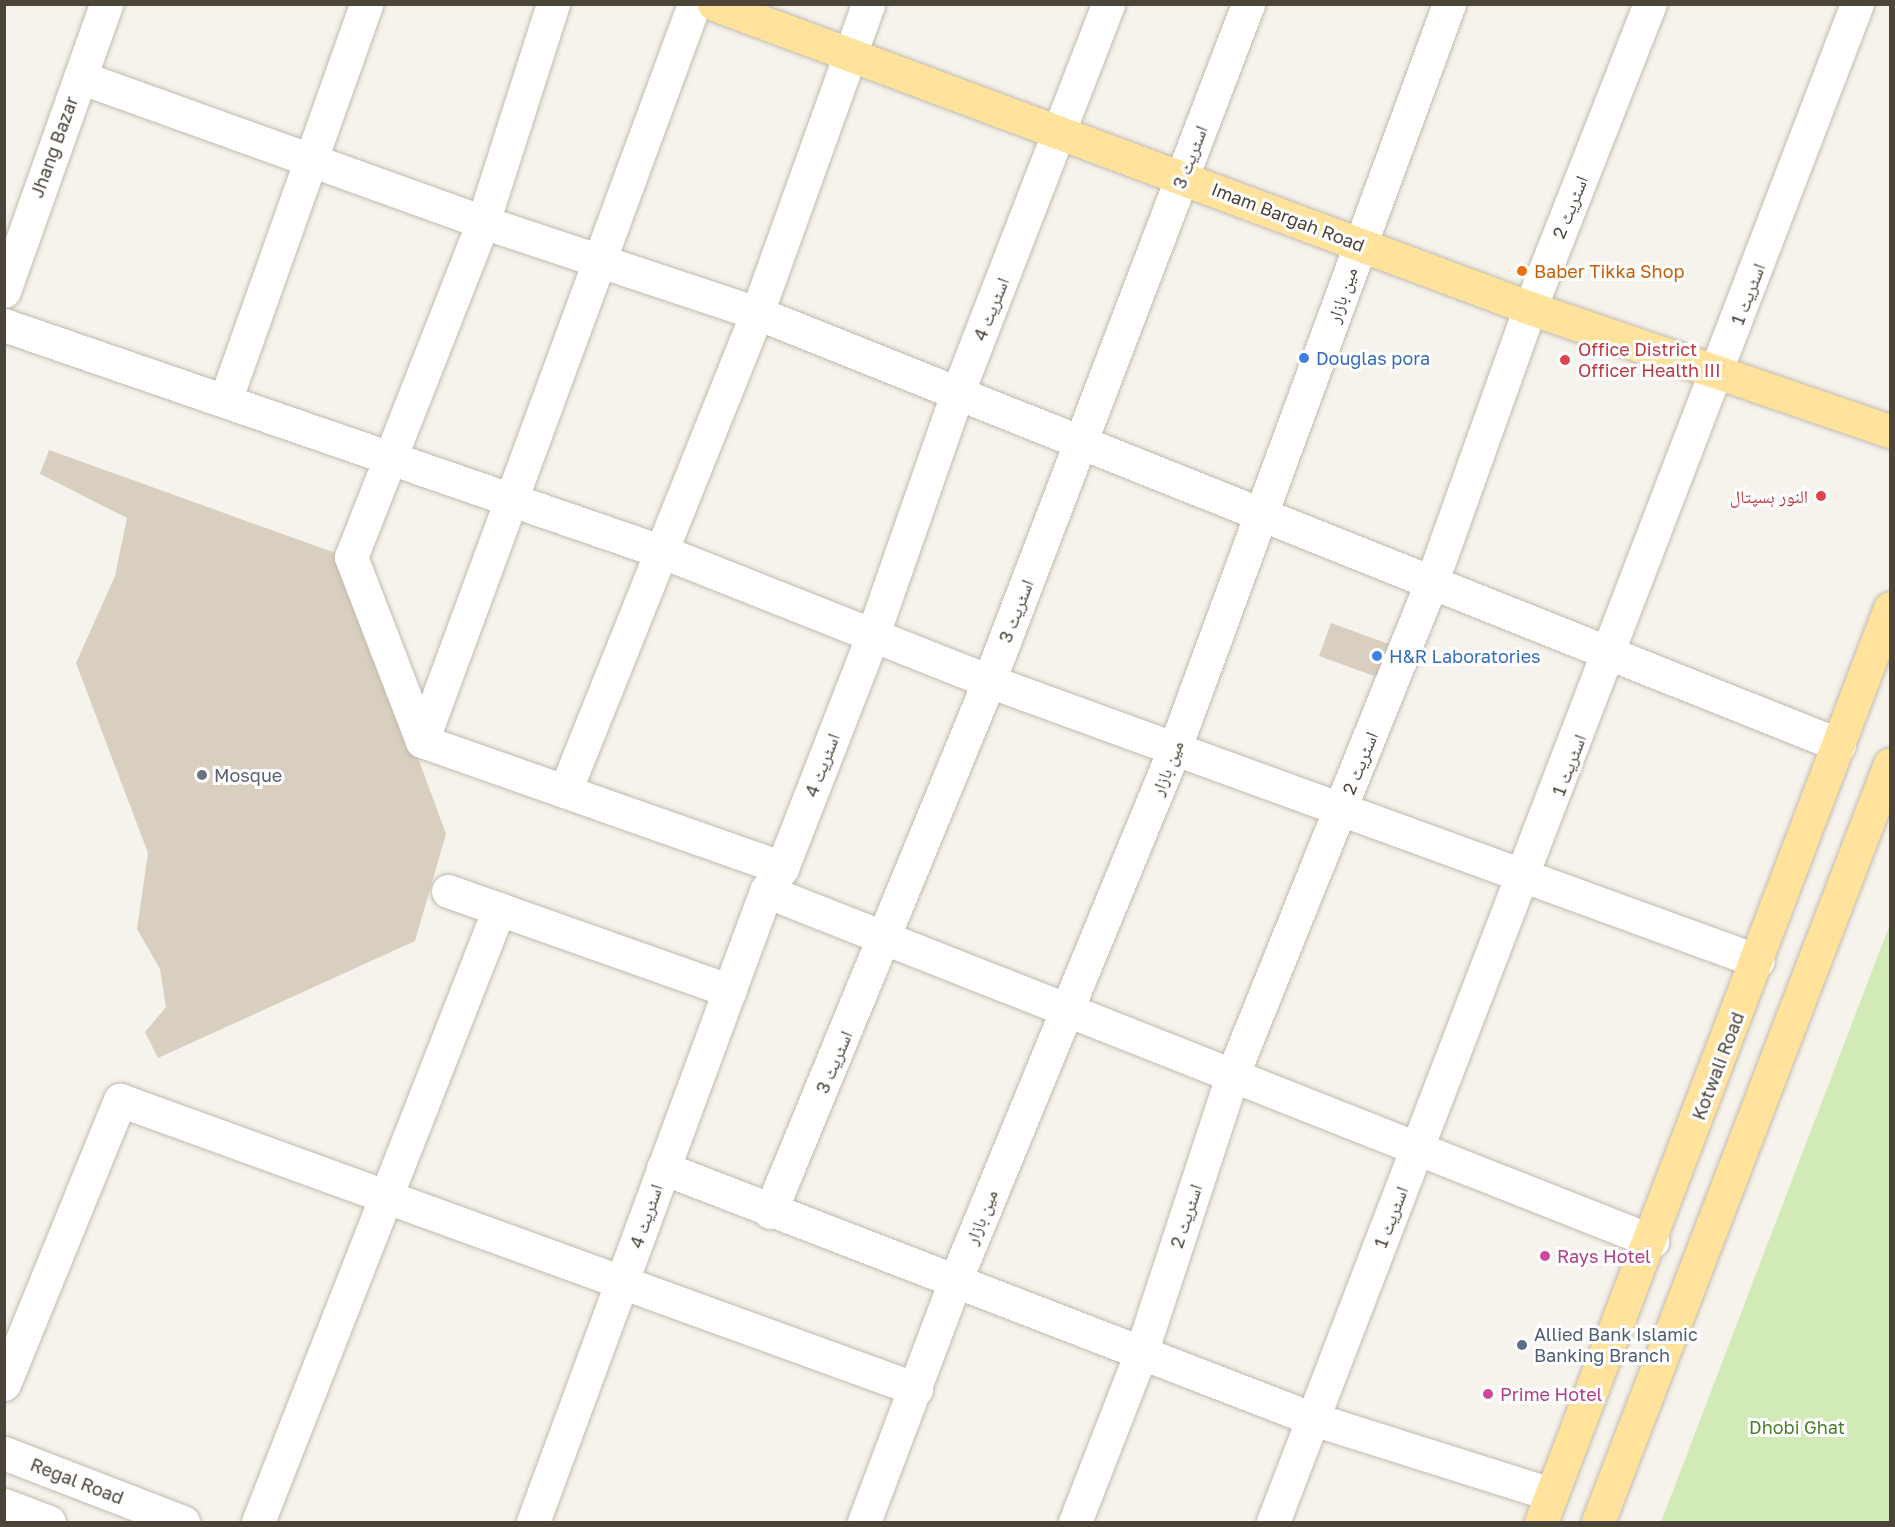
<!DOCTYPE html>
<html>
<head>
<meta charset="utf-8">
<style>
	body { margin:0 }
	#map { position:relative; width:1895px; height:1527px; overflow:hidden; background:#f6f3ec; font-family:"Golos Text","Noto Naskh Arabic",sans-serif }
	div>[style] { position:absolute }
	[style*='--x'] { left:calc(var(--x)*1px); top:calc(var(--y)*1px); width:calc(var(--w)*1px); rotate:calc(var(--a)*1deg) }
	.green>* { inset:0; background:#d2eab5 }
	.building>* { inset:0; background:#d8cfc1; transform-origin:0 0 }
	.roads { filter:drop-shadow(0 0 2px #c2bbae) drop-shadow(0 0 2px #c2bbae) }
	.minor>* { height:33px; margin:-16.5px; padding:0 16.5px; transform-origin:16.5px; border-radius:16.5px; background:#fff }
	.major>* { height:33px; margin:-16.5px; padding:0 16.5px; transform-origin:16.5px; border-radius:16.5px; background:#ffe39c }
	.dots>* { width:16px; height:16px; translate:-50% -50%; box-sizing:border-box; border:3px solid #fff; border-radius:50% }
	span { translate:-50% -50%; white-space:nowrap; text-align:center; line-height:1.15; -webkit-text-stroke:6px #fff; paint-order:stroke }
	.street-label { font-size:18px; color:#4b4439 }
	.food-label { font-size:18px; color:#c56008 }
	.left { translate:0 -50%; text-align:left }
	.health-label { font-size:18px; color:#be3a42 }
	.right { translate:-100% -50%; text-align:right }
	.shop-label { font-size:18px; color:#366cbe }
	.worship-label { font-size:18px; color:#5b616d }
	.hotel-label { font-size:18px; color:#b23c85 }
	.service-label { font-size:18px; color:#4e5e75 }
	.park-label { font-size:18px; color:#4a7f2a }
	.frame { position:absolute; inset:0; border:6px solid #4b4439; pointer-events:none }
</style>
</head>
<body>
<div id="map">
	<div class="green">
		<div style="clip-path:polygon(1890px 924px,1890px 1522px,1661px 1522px)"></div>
	</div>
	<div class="building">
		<div style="clip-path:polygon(49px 450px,344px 556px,446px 834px,415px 941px,158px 1058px,145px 1032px,166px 1007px,160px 969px,137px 929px,148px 853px,76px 663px,115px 576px,127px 518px,40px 474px)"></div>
		<div style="left:1331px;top:623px;width:66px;height:35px;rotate:20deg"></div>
	</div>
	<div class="roads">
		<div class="minor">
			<div style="--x:553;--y:4;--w:229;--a:107.8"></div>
			<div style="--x:483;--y:222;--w:360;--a:111.5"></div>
			<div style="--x:351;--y:557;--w:197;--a:68.9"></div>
			<div style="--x:422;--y:741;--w:382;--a:19.4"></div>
			<div style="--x:80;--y:77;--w:428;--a:19.8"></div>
			<div style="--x:483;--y:222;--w:289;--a:18.4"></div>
			<div style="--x:757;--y:313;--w:1165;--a:21.76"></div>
			<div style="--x:4;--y:291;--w:305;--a:-70.4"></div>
			<div style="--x:4;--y:325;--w:697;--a:19.01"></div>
			<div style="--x:663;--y:552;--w:351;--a:21.6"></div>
			<div style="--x:989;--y:681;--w:818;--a:20.01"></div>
			<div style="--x:226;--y:398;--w:418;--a:-70.4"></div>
			<div style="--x:422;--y:741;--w:786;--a:-69.74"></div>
			<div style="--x:565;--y:791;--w:515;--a:-68.12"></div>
			<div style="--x:757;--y:313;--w:328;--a:-70.2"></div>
			<div style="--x:448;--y:891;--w:299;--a:19.5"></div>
			<div style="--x:766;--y:891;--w:953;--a:21.56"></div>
			<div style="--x:663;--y:1168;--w:697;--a:21.11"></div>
			<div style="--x:1313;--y:1419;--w:250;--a:17.5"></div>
			<div style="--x:770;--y:1212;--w:574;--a:-67.59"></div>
			<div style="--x:989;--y:681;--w:725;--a:-69.06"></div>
			<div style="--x:4;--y:1384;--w:307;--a:-67.8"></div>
			<div style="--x:120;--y:1100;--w:847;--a:19.95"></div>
			<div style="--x:4;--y:1453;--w:192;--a:21.1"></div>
			<div style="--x:4;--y:1505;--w:48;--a:20.7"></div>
			<div style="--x:258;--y:1522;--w:659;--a:-68.54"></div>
			<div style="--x:533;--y:1522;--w:673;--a:-69.73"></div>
			<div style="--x:766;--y:891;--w:28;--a:-55"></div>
			<div style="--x:782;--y:868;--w:251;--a:-68.7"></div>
			<div style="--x:873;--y:634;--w:254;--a:-70.7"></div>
			<div style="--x:957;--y:394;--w:418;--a:-68.8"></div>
			<div style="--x:864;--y:1522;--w:258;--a:-69.3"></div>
			<div style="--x:955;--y:1281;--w:574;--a:-67.59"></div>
			<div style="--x:1174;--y:750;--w:795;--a:-69.76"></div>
			<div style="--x:1075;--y:1522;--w:185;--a:-68.7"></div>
			<div style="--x:1142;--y:1350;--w:288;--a:-71.8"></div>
			<div style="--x:1232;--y:1076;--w:534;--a:-68"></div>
			<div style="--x:1432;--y:581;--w:290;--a:-70.3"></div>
			<div style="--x:1530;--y:308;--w:327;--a:-68.5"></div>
			<div style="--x:1273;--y:1522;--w:1626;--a:-68.96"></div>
		</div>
		<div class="major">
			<div style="--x:714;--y:4;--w:871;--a:20.43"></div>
			<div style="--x:1530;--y:308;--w:380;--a:18.9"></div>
			<div style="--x:1541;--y:1522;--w:978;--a:-69.1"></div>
			<div style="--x:1598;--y:1522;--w:812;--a:-68.93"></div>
		</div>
	</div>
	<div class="dots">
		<div style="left:1522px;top:271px;background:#e8710a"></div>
		<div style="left:1304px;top:358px;background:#3f7fe0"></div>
		<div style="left:1565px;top:360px;background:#e0444e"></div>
		<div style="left:1821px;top:496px;background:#e0444e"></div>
		<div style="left:1377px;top:656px;background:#3f7fe0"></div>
		<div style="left:202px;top:775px;background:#6b7280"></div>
		<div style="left:1545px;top:1256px;background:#d1479c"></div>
		<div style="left:1522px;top:1345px;background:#5c6f8a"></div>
		<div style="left:1488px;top:1394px;background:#d1479c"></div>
	</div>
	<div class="street-label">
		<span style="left:54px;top:147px;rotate:-70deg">Jhang Bazar</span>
		<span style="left:1190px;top:157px;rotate:-69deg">اسٹریٹ 3</span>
		<span style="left:1570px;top:207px;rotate:-68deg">اسٹریٹ 2</span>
		<span style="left:1288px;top:217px;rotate:21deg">Imam Bargah Road</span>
		<span style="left:1748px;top:294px;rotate:-69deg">اسٹریٹ 1</span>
		<span style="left:1342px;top:295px;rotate:-71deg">مین بازار</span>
		<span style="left:991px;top:309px;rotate:-68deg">اسٹریٹ 4</span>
		<span style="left:1016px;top:611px;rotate:-69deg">اسٹریٹ 3</span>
		<span style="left:1360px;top:763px;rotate:-68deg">اسٹریٹ 2</span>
		<span style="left:822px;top:765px;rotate:-69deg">اسٹریٹ 4</span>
		<span style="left:1569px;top:765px;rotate:-69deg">اسٹریٹ 1</span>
		<span style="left:1167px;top:768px;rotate:-68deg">مین بازار</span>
		<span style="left:834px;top:1062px;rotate:-67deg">اسٹریٹ 3</span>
		<span style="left:1718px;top:1066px;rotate:-69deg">Kotwali Road</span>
		<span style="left:646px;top:1216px;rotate:-71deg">اسٹریٹ 4</span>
		<span style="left:1186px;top:1216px;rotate:-72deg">اسٹریٹ 2</span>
		<span style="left:981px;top:1217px;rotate:-68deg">مین بازار</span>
		<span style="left:1391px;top:1217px;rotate:-69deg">اسٹریٹ 1</span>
		<span style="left:77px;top:1481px;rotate:21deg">Regal Road</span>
	</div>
	<div class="food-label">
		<span class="left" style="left:1534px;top:271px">Baber Tikka Shop</span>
	</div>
	<div class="health-label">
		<span class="left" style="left:1578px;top:360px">Office District<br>Officer Health III</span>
		<span class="right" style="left:1808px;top:496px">النور ہسپتال</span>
	</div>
	<div class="shop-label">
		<span class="left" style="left:1316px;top:358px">Douglas pora</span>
		<span class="left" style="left:1389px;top:656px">H&amp;R Laboratories</span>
	</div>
	<div class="worship-label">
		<span class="left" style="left:214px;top:775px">Mosque</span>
	</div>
	<div class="hotel-label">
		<span class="left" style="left:1557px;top:1256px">Rays Hotel</span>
		<span class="left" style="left:1500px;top:1394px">Prime Hotel</span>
	</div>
	<div class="service-label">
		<span class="left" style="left:1534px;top:1345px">Allied Bank Islamic<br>Banking Branch</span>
	</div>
	<div class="park-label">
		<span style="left:1797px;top:1427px">Dhobi Ghat</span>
	</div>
	<div class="frame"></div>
</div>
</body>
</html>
